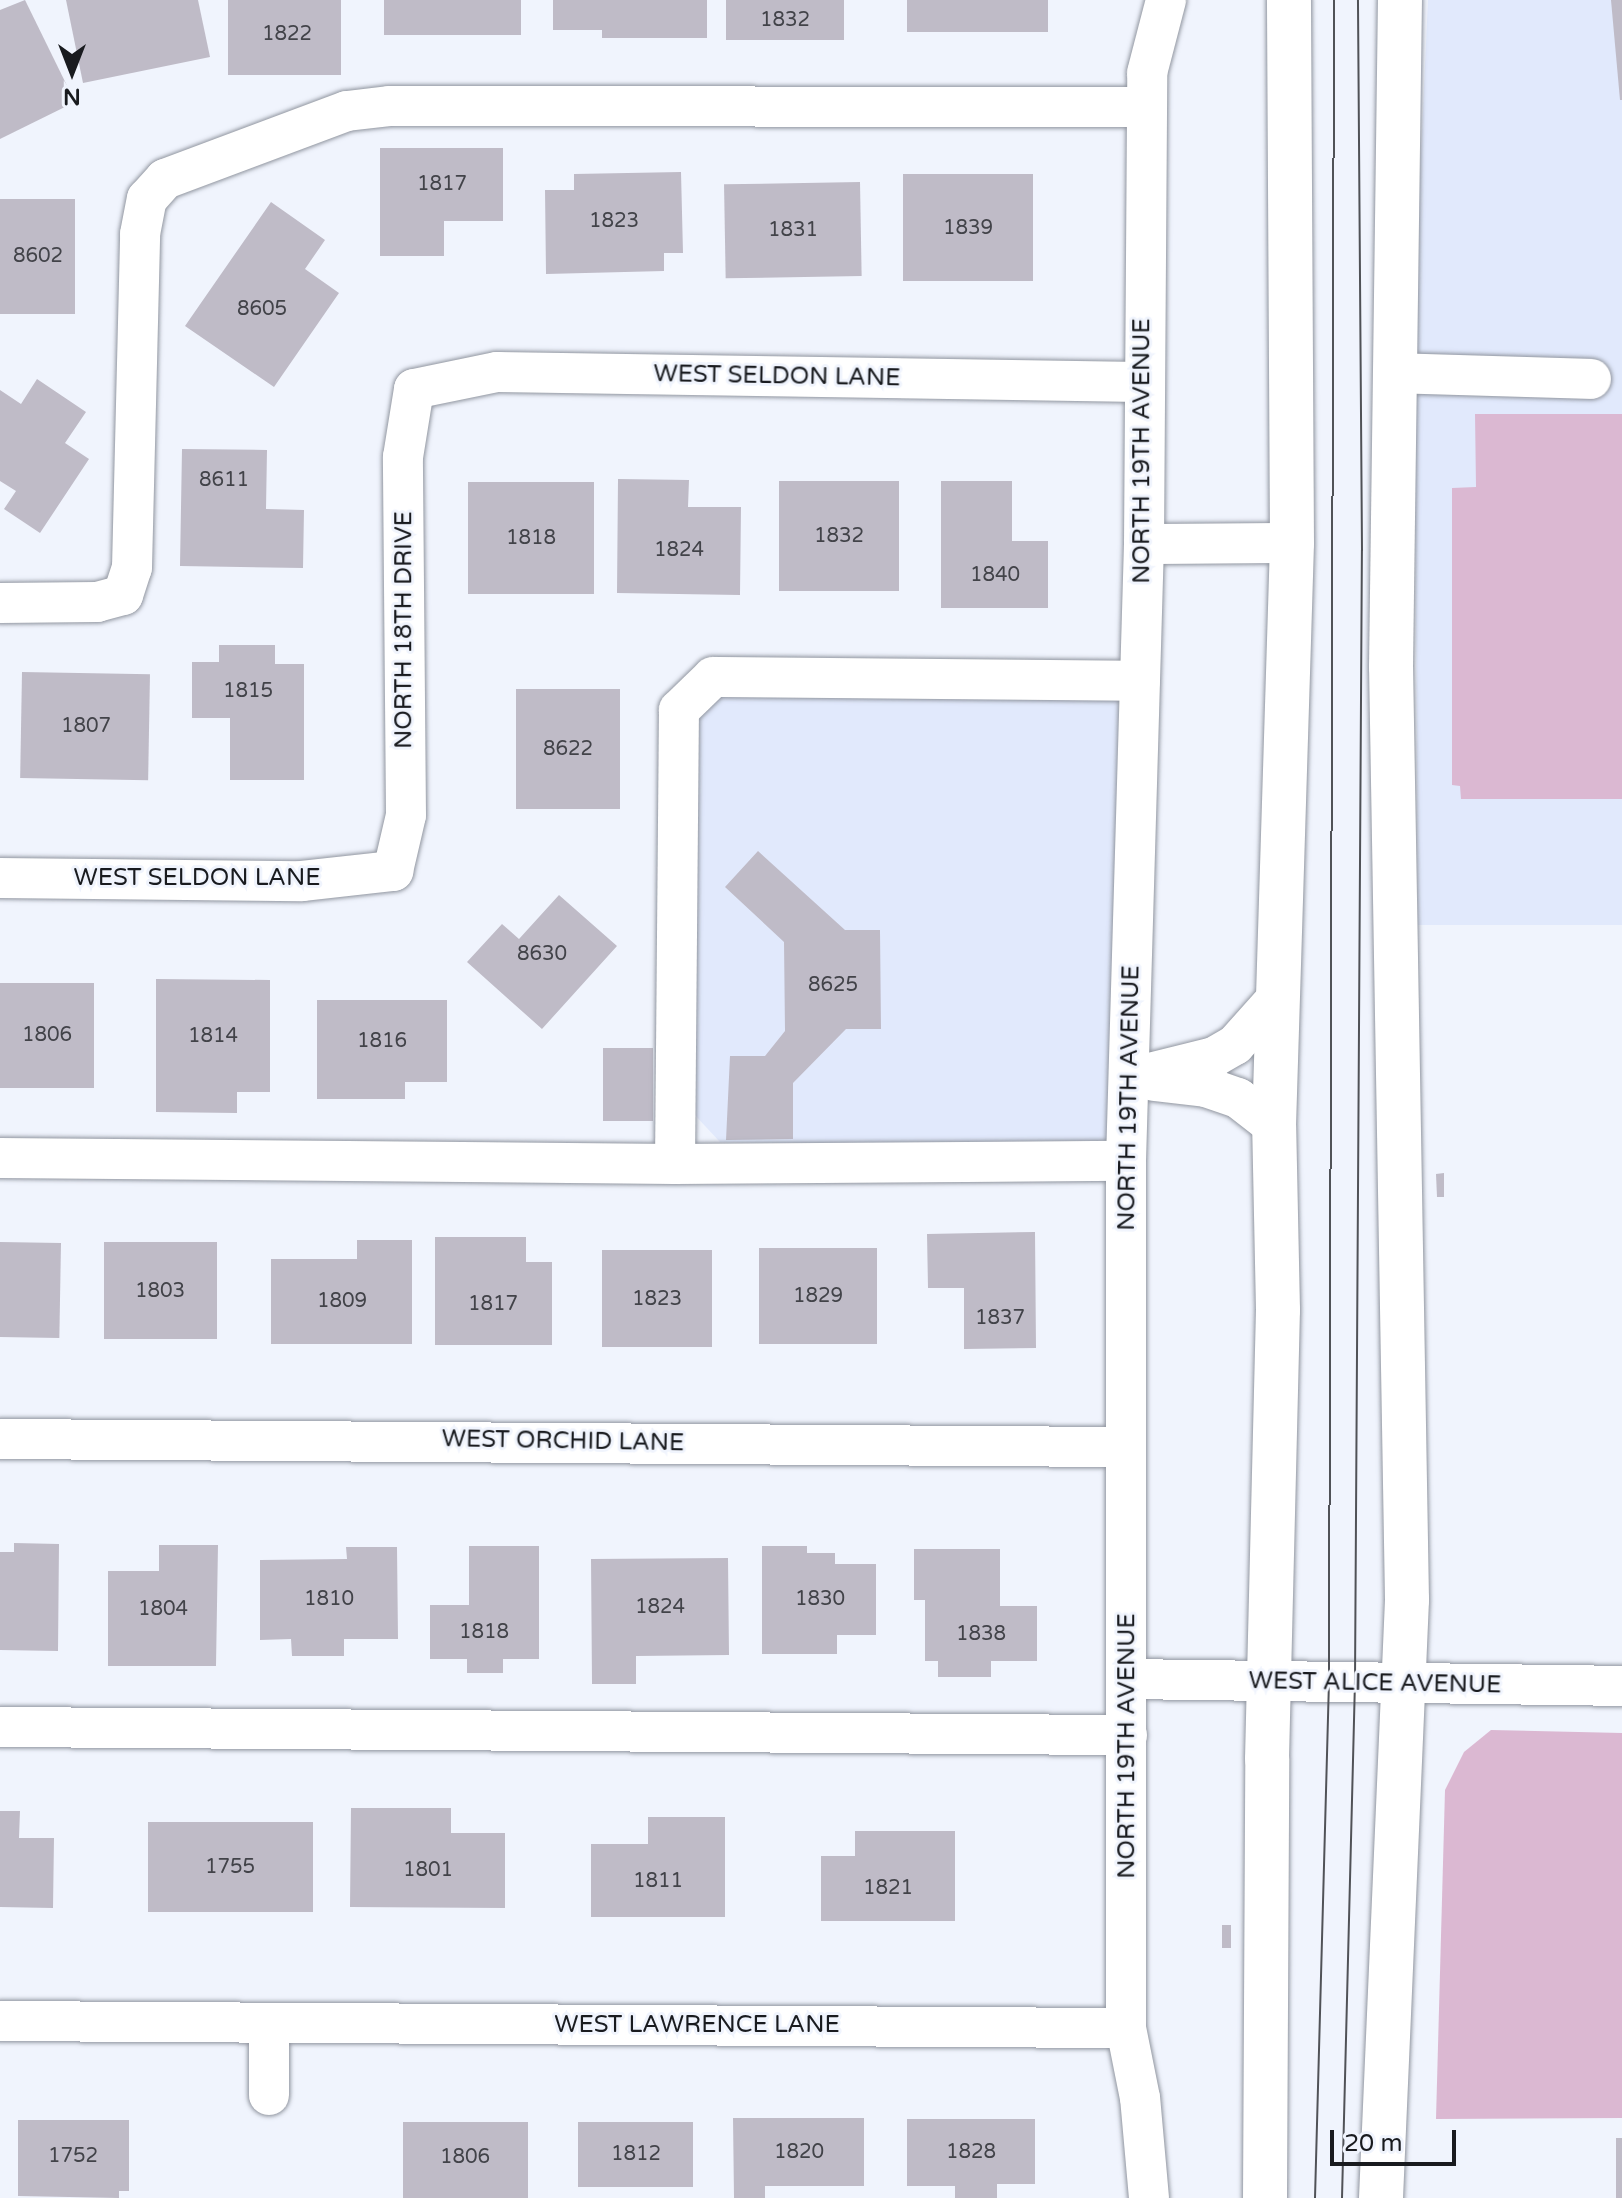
<!DOCTYPE html>
<html>
<head>
<meta charset="utf-8">
<style>
	body { margin:0 }
	#map { position:relative; width:1622px; height:2198px; overflow:hidden; background:#f0f4fd; font-family:"Varela Round",sans-serif }
	div>[style] { position:absolute }
	[style*='--x'] { left:calc(var(--x)*1px); top:calc(var(--y)*1px); width:calc(var(--w)*1px); rotate:calc(var(--a)*1deg) }
	.built>* { inset:0; background:#e1e9fc }
	.green>* { inset:0; background:#dbb8d2 }
	.building>* { inset:0; background:#bfbbc7; transform-origin:0 0 }
	.roads { filter:drop-shadow(0 0 2px #9196a0) drop-shadow(0 0 2px #9196a0) }
	.minor>* { height:40px; margin:-20px; padding:0 20px; transform-origin:20px; border-radius:20px; background:#fff }
	.major>* { height:44px; margin:-22px; padding:0 22px; transform-origin:22px; border-radius:22px; background:#fff }
	.tram>* { height:2px; margin:-1px; padding:0 1px; transform-origin:1px; border-radius:1px; background:#505257 }
	span { translate:-50% -50%; white-space:nowrap; text-align:center; line-height:1.15; -webkit-text-stroke:6px #f0f4fd; paint-order:stroke }
	.number-label { font-size:20px; color:#424349 }
	.number-label span { -webkit-text-stroke-width:0 }
	.street-label { font-size:24px; color:#191b1f }
	.north { position:absolute; left:32px; top:32px; width:80px; height:80px; -webkit-text-stroke:6px #f0f4fd; paint-order:stroke; rotate:180deg; font-size:22px; font-weight:700; line-height:32px; text-align:center; color:#191b1f }
	.north::after { content:''; display:block; margin:auto; width:28px; height:36px; background:#191b1f; clip-path:polygon(50% 0,100% 100%,50% 72%,0 100%) }
	.scale { position:absolute; left:1330px; top:2130px; width:126px; height:36px; box-sizing:border-box; border:4px solid #191b1f; border-top:0; padding-left:10px; font-size:24px; line-height:28px; white-space:nowrap; color:#191b1f; -webkit-text-stroke:6px #f0f4fd; paint-order:stroke }
</style>
</head>
<body>
<div id="map">
	<div class="built">
		<div style="clip-path:polygon(1428px 0,1622px 0,1622px 925px,1418px 925px,1414px 308px)"></div>
		<div style="clip-path:polygon(720px 685px,1119px 690px,1108px 1146px,720px 1142px,692px 1112px,694px 717px)"></div>
	</div>
	<div class="green">
		<div style="clip-path:polygon(1475px 414px,1622px 414px,1622px 799px,1461px 799px,1460px 786px,1452px 785px,1452px 488px,1476px 487px)"></div>
		<div style="clip-path:polygon(1491px 1730px,1622px 1733px,1622px 2118px,1436px 2119px,1445px 1790px,1464px 1752px)"></div>
	</div>
	<div class="building">
		<div style="clip-path:polygon(25px 0,75px 102px,0 139px,0 10px)"></div>
		<div style="clip-path:polygon(66px 0,198px 0,210px 57px,83px 83px)"></div>
		<div style="left:228px;top:0;width:113px;height:75px"></div>
		<div style="left:384px;top:0;width:137px;height:35px"></div>
		<div style="clip-path:polygon(553px 0,707px 0,707px 38px,602px 38px,602px 30px,553px 30px)"></div>
		<div style="left:726px;top:0;width:118px;height:40px"></div>
		<div style="left:907px;top:0;width:141px;height:32px"></div>
		<div style="clip-path:polygon(1611px 0,1622px 0,1622px 100px,1620px 100px)"></div>
		<div style="clip-path:polygon(380px 148px,503px 148px,503px 221px,444px 221px,444px 256px,380px 256px)"></div>
		<div style="clip-path:polygon(681px 172px,683px 253px,664px 253px,664px 271px,546px 274px,545px 190px,574px 190px,574px 174px)"></div>
		<div style="left:903px;top:174px;width:130px;height:107px"></div>
		<div style="left:860px;top:182px;width:94px;height:136px;rotate:89deg"></div>
		<div style="left:0;top:199px;width:75px;height:115px"></div>
		<div style="clip-path:polygon(271px 202px,325px 240px,305px 269px,339px 293px,274px 387px,185px 326px)"></div>
		<div style="clip-path:polygon(37px 379px,86px 412px,65px 443px,89px 459px,40px 533px,4px 509px,16px 491px,0 481px,0 390px,21px 404px)"></div>
		<div style="clip-path:polygon(182px 449px,267px 450px,266px 509px,304px 510px,303px 568px,180px 566px)"></div>
		<div style="clip-path:polygon(618px 479px,689px 480px,688px 507px,741px 507px,740px 595px,617px 593px)"></div>
		<div style="left:779px;top:481px;width:120px;height:110px"></div>
		<div style="clip-path:polygon(941px 481px,1012px 481px,1012px 541px,1048px 541px,1048px 608px,941px 608px)"></div>
		<div style="left:468px;top:482px;width:126px;height:112px"></div>
		<div style="clip-path:polygon(219px 645px,275px 645px,275px 664px,304px 664px,304px 780px,230px 780px,230px 718px,192px 718px,192px 662px,219px 662px)"></div>
		<div style="left:22px;top:672px;width:128px;height:106px;rotate:1deg"></div>
		<div style="left:516px;top:689px;width:104px;height:120px"></div>
		<div style="clip-path:polygon(758px 851px,845px 930px,880px 930px,881px 1029px,846px 1029px,793px 1083px,793px 1139px,726px 1140px,730px 1056px,765px 1056px,785px 1031px,784px 942px,725px 887px)"></div>
		<div style="clip-path:polygon(559px 895px,617px 946px,542px 1029px,467px 962px,502px 924px,519px 939px)"></div>
		<div style="clip-path:polygon(156px 979px,270px 980px,270px 1092px,237px 1092px,237px 1113px,156px 1112px)"></div>
		<div style="left:0;top:983px;width:94px;height:105px"></div>
		<div style="clip-path:polygon(317px 1000px,447px 1000px,447px 1082px,405px 1082px,405px 1099px,317px 1099px)"></div>
		<div style="left:603px;top:1048px;width:50px;height:73px"></div>
		<div style="clip-path:polygon(1444px 1173px,1444px 1197px,1437px 1197px,1436px 1174px)"></div>
		<div style="clip-path:polygon(1035px 1232px,1036px 1348px,964px 1349px,964px 1288px,928px 1288px,927px 1234px)"></div>
		<div style="clip-path:polygon(435px 1237px,526px 1237px,526px 1262px,552px 1262px,552px 1345px,435px 1345px)"></div>
		<div style="clip-path:polygon(357px 1240px,412px 1240px,412px 1344px,271px 1344px,271px 1259px,357px 1259px)"></div>
		<div style="left:0;top:1242px;width:61px;height:95px;rotate:1deg"></div>
		<div style="left:104px;top:1242px;width:113px;height:97px"></div>
		<div style="left:759px;top:1248px;width:118px;height:96px"></div>
		<div style="left:602px;top:1250px;width:110px;height:97px"></div>
		<div style="clip-path:polygon(14px 1543px,59px 1544px,58px 1651px,0 1650px,0 1552px,14px 1552px)"></div>
		<div style="clip-path:polygon(159px 1545px,218px 1545px,216px 1666px,108px 1666px,108px 1571px,159px 1571px)"></div>
		<div style="clip-path:polygon(469px 1546px,539px 1546px,539px 1659px,503px 1659px,503px 1673px,467px 1673px,467px 1659px,430px 1659px,430px 1605px,469px 1605px)"></div>
		<div style="clip-path:polygon(762px 1546px,807px 1546px,807px 1553px,835px 1553px,835px 1564px,876px 1564px,876px 1635px,837px 1635px,837px 1654px,762px 1654px)"></div>
		<div style="clip-path:polygon(346px 1547px,397px 1547px,398px 1639px,344px 1639px,344px 1656px,292px 1656px,291px 1639px,260px 1640px,260px 1560px,347px 1559px)"></div>
		<div style="clip-path:polygon(914px 1549px,1000px 1549px,1000px 1606px,1037px 1606px,1037px 1661px,991px 1661px,991px 1677px,938px 1677px,938px 1661px,925px 1661px,925px 1600px,914px 1600px)"></div>
		<div style="clip-path:polygon(728px 1558px,729px 1655px,636px 1656px,636px 1684px,592px 1684px,591px 1559px)"></div>
		<div style="clip-path:polygon(351px 1808px,451px 1808px,451px 1833px,505px 1833px,505px 1908px,350px 1907px)"></div>
		<div style="clip-path:polygon(0 1811px,20px 1811px,19px 1838px,54px 1838px,53px 1908px,0 1907px)"></div>
		<div style="clip-path:polygon(648px 1817px,725px 1817px,725px 1917px,591px 1917px,591px 1844px,648px 1844px)"></div>
		<div style="left:148px;top:1822px;width:165px;height:90px"></div>
		<div style="clip-path:polygon(855px 1831px,955px 1831px,955px 1921px,821px 1921px,821px 1856px,855px 1856px)"></div>
		<div style="left:1222px;top:1925px;width:9px;height:23px"></div>
		<div style="clip-path:polygon(733px 2118px,864px 2118px,864px 2186px,765px 2186px,765px 2198px,734px 2198px)"></div>
		<div style="clip-path:polygon(907px 2119px,1035px 2119px,1035px 2184px,997px 2184px,997px 2198px,955px 2198px,955px 2186px,907px 2186px)"></div>
		<div style="clip-path:polygon(18px 2120px,129px 2120px,129px 2191px,119px 2191px,119px 2198px,18px 2196px)"></div>
		<div style="left:403px;top:2122px;width:125px;height:76px"></div>
		<div style="left:578px;top:2122px;width:115px;height:65px"></div>
		<div style="left:1616px;top:2138px;width:6px;height:60px"></div>
	</div>
	<div class="roads">
		<div class="minor">
			<div style="--x:1394;--y:373;--w:197;--a:1.7"></div>
			<div style="--x:1144;--y:544;--w:148;--a:-0.4"></div>
			<div style="--x:0;--y:603;--w:97;--a:-0.6"></div>
			<div style="--x:97;--y:602;--w:27;--a:-15"></div>
			<div style="--x:123;--y:595;--w:28;--a:-72"></div>
			<div style="--x:132;--y:568;--w:334;--a:-88.6"></div>
			<div style="--x:140;--y:234;--w:36;--a:-79"></div>
			<div style="--x:147;--y:199;--w:27;--a:-48"></div>
			<div style="--x:165;--y:179;--w:194;--a:-20.5"></div>
			<div style="--x:347;--y:111;--w:42;--a:-6.8"></div>
			<div style="--x:389;--y:106;--w:757;--a:0.08"></div>
			<div style="--x:0;--y:878;--w:302;--a:0.6"></div>
			<div style="--x:302;--y:881;--w:92;--a:-6.3"></div>
			<div style="--x:393;--y:871;--w:57;--a:-76.9"></div>
			<div style="--x:406;--y:815;--w:358;--a:-90.5"></div>
			<div style="--x:403;--y:457;--w:69;--a:-80.8"></div>
			<div style="--x:414;--y:389;--w:85;--a:-11.6"></div>
			<div style="--x:497;--y:372;--w:644;--a:0.89"></div>
			<div style="--x:1130;--y:1078;--w:87;--a:-14"></div>
			<div style="--x:1214;--y:1057;--w:24;--a:-30"></div>
			<div style="--x:1235;--y:1045;--w:63;--a:-48.2"></div>
			<div style="--x:1154;--y:1081;--w:52;--a:6.6"></div>
			<div style="--x:1206;--y:1087;--w:34;--a:19"></div>
			<div style="--x:1238;--y:1098;--w:46;--a:37.9"></div>
			<div style="--x:0;--y:1158;--w:675;--a:0.51"></div>
			<div style="--x:675;--y:1164;--w:451;--a:-0.4"></div>
			<div style="--x:675;--y:1164;--w:454;--a:-89.5"></div>
			<div style="--x:679;--y:710;--w:47;--a:-44.1"></div>
			<div style="--x:713;--y:677;--w:427;--a:0.5"></div>
			<div style="--x:0;--y:1439;--w:1126;--a:0.41"></div>
			<div style="--x:1127;--y:1679;--w:495;--a:0.8"></div>
			<div style="--x:0;--y:1727;--w:1127;--a:0.41"></div>
			<div style="--x:0;--y:2021;--w:1126;--a:0.36"></div>
			<div style="--x:269;--y:2023;--w:72;--a:90"></div>
			<div style="--x:1149;--y:2198;--w:100;--a:-95.1"></div>
			<div style="--x:1140;--y:2098;--w:71;--a:-101.3"></div>
			<div style="--x:1126;--y:2028;--w:867;--a:-90"></div>
			<div style="--x:1126;--y:1161;--w:617;--a:-88.33"></div>
			<div style="--x:1144;--y:544;--w:471;--a:-89.6"></div>
			<div style="--x:1147;--y:73;--w:75;--a:-75.4"></div>
		</div>
		<div class="major">
			<div style="--x:1265;--y:2198;--w:439;--a:-89.7"></div>
			<div style="--x:1267;--y:1759;--w:449;--a:-88.6"></div>
			<div style="--x:1278;--y:1310;--w:184;--a:-91.2"></div>
			<div style="--x:1274;--y:1126;--w:583;--a:-88.23"></div>
			<div style="--x:1292;--y:543;--w:543;--a:-90.32"></div>
			<div style="--x:1381;--y:2198;--w:599;--a:-87.51"></div>
			<div style="--x:1407;--y:1600;--w:933;--a:-90.98"></div>
			<div style="--x:1391;--y:667;--w:667;--a:-89.23"></div>
		</div>
	</div>
	<div class="tram">
		<div style="--x:1315;--y:2198;--w:516;--a:-88.45"></div>
		<div style="--x:1329;--y:1682;--w:1682;--a:-89.83"></div>
		<div style="--x:1342;--y:2198;--w:516;--a:-88.56"></div>
		<div style="--x:1355;--y:1682;--w:1132;--a:-89.65"></div>
		<div style="--x:1362;--y:550;--w:550;--a:-90.42"></div>
	</div>
	<div class="number-label">
		<span style="left:785px;top:20px">1832</span>
		<span style="left:287px;top:34px">1822</span>
		<span style="left:442px;top:184px">1817</span>
		<span style="left:614px;top:221px">1823</span>
		<span style="left:968px;top:228px">1839</span>
		<span style="left:793px;top:230px">1831</span>
		<span style="left:38px;top:256px">8602</span>
		<span style="left:262px;top:309px">8605</span>
		<span style="left:224px;top:480px">8611</span>
		<span style="left:839px;top:536px">1832</span>
		<span style="left:531px;top:538px">1818</span>
		<span style="left:679px;top:550px">1824</span>
		<span style="left:995px;top:575px">1840</span>
		<span style="left:248px;top:691px">1815</span>
		<span style="left:86px;top:726px">1807</span>
		<span style="left:568px;top:749px">8622</span>
		<span style="left:542px;top:954px">8630</span>
		<span style="left:833px;top:985px">8625</span>
		<span style="left:47px;top:1035px">1806</span>
		<span style="left:213px;top:1036px">1814</span>
		<span style="left:382px;top:1041px">1816</span>
		<span style="left:160px;top:1291px">1803</span>
		<span style="left:818px;top:1296px">1829</span>
		<span style="left:657px;top:1299px">1823</span>
		<span style="left:342px;top:1301px">1809</span>
		<span style="left:493px;top:1304px">1817</span>
		<span style="left:1000px;top:1318px">1837</span>
		<span style="left:329px;top:1599px">1810</span>
		<span style="left:820px;top:1599px">1830</span>
		<span style="left:660px;top:1607px">1824</span>
		<span style="left:163px;top:1609px">1804</span>
		<span style="left:484px;top:1632px">1818</span>
		<span style="left:981px;top:1634px">1838</span>
		<span style="left:230px;top:1867px">1755</span>
		<span style="left:428px;top:1870px">1801</span>
		<span style="left:658px;top:1881px">1811</span>
		<span style="left:888px;top:1888px">1821</span>
		<span style="left:799px;top:2152px">1820</span>
		<span style="left:971px;top:2152px">1828</span>
		<span style="left:636px;top:2154px">1812</span>
		<span style="left:73px;top:2156px">1752</span>
		<span style="left:465px;top:2157px">1806</span>
	</div>
	<div class="street-label">
		<span style="left:777px;top:376px;rotate:1deg">WEST SELDON LANE</span>
		<span style="left:1142px;top:451px;rotate:-90deg">NORTH 19TH AVENUE</span>
		<span style="left:404px;top:630px;rotate:-90deg">NORTH 18TH DRIVE</span>
		<span style="left:197px;top:878px">WEST SELDON LANE</span>
		<span style="left:1129px;top:1098px;rotate:-89deg">NORTH 19TH AVENUE</span>
		<span style="left:563px;top:1441px;rotate:1deg">WEST ORCHID LANE</span>
		<span style="left:1375px;top:1683px;rotate:1deg">WEST ALICE AVENUE</span>
		<span style="left:1127px;top:1746px;rotate:-90deg">NORTH 19TH AVENUE</span>
		<span style="left:697px;top:2025px">WEST LAWRENCE LANE</span>
	</div>
	<div class="north">N</div>
	<div class="scale">20 m</div>
</div>
</body>
</html>
